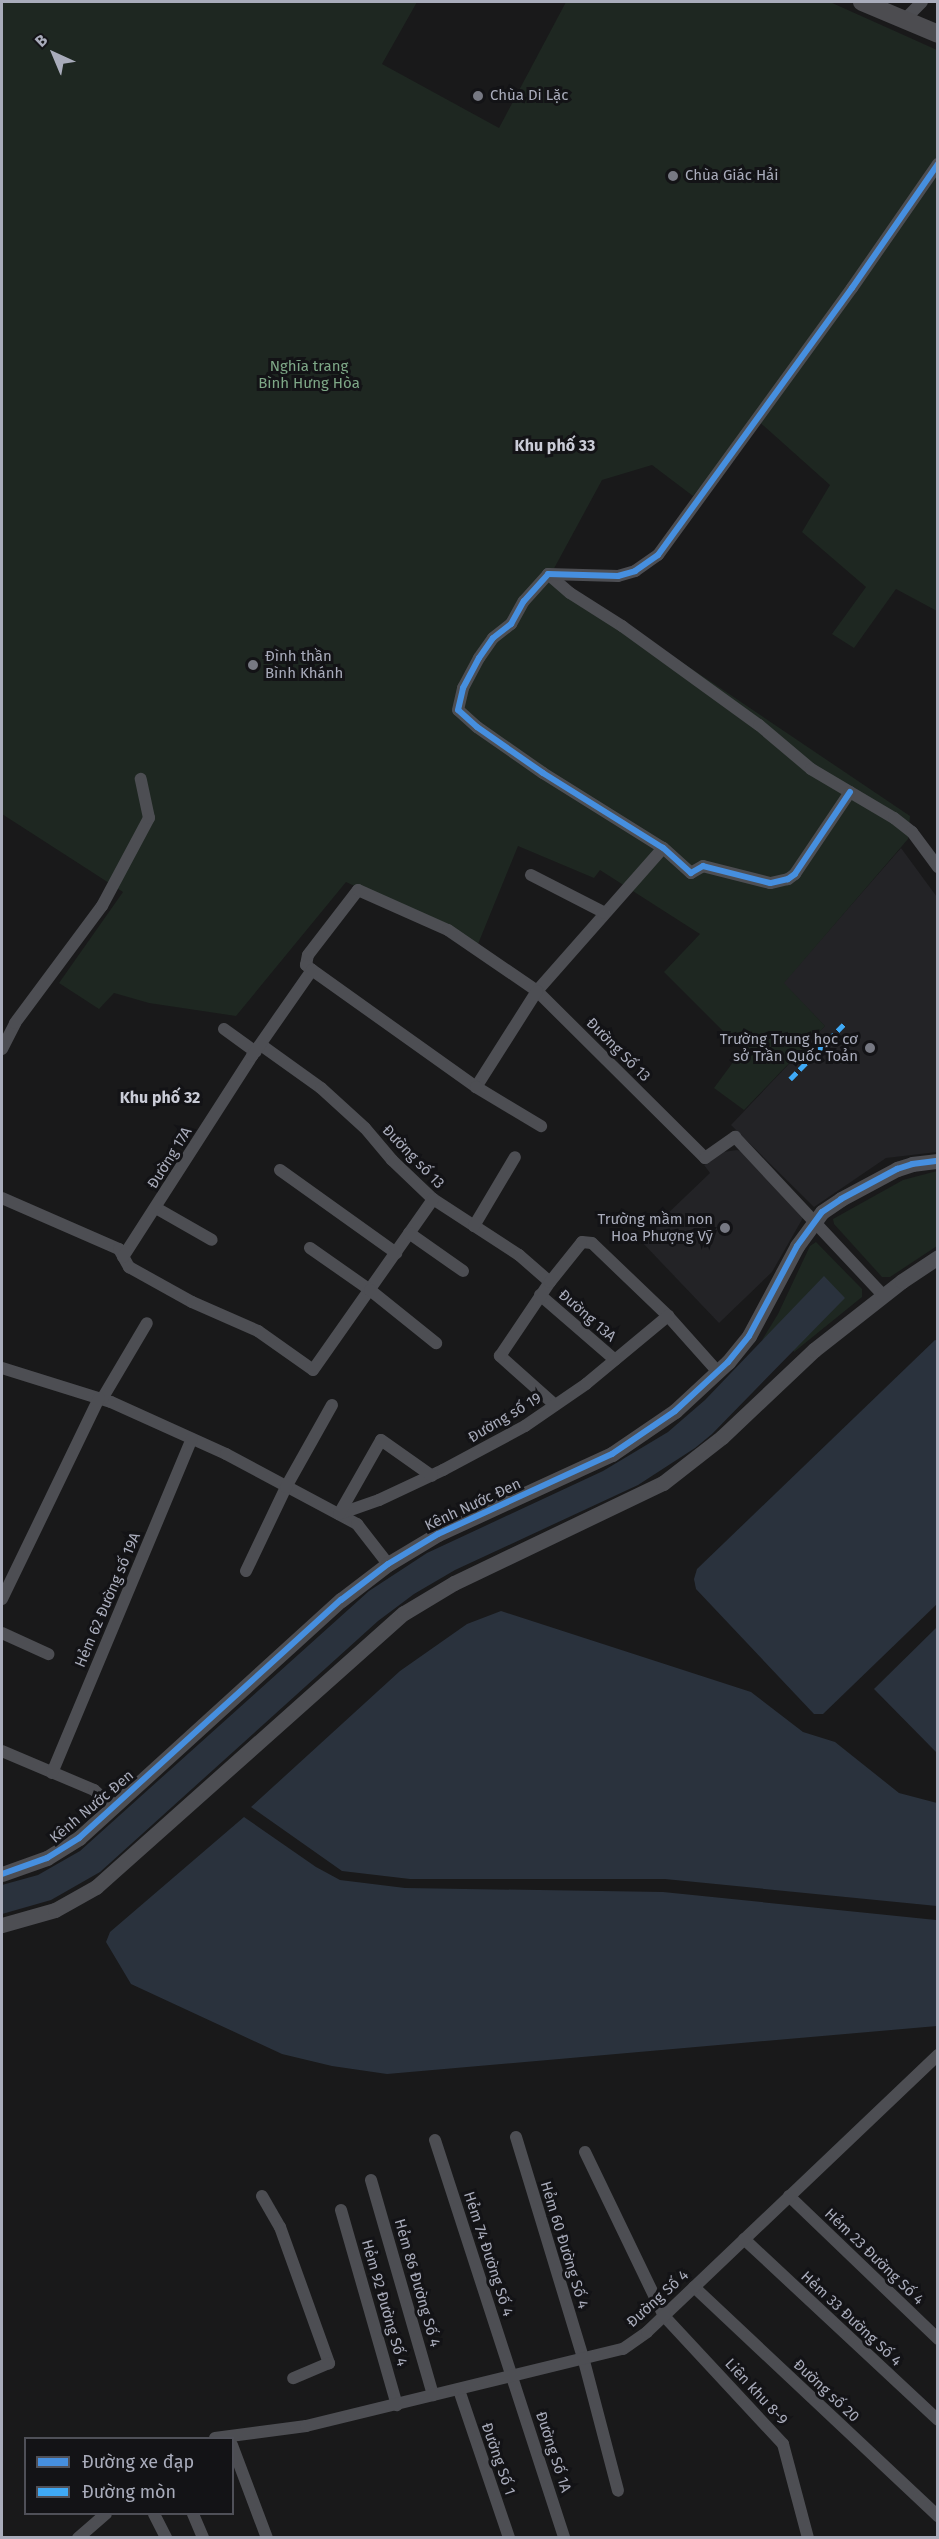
<!DOCTYPE html>
<html>
<head>
<meta charset="utf-8">
<style>
	body { margin:0 }
	#map { position:relative; width:939px; height:2539px; overflow:hidden; background:#19191a; font-family:"Fira Sans",sans-serif }
	div>[style] { position:absolute }
	[style*='--x'] { left:calc(var(--x)*1px); top:calc(var(--y)*1px); width:calc(var(--w)*1px); rotate:calc(var(--a)*1deg) }
	.built>* { inset:0; background:#232326 }
	.green>* { inset:0; background:#1e2721 }
	.water>* { inset:0; background:#2a323d }
	.minor>* { height:12px; margin:-6px; padding:0 6px; transform-origin:6px; border-radius:6px; background:#4d4e53 }
	.tertiary>* { height:15px; margin:-7.5px; padding:0 7.5px; transform-origin:7.5px; border-radius:7.5px; background:#4d4e53 }
	.secondary>* { height:18px; margin:-9px; padding:0 9px; transform-origin:9px; border-radius:9px; background:#4c4c50 }
	.quiet>* { height:4.5px; margin-top:-2.25px; transform-origin:0; background:repeating-linear-gradient(90deg,#3fa9f5 0 9px,transparent 0 13.5px) }
	.cycleway>* { height:6px; margin:-3px; padding:0 3px; transform-origin:3px; border-radius:3px; background:#468fdf }
	.dots>* { width:16px; height:16px; translate:-50% -50%; box-sizing:border-box; border:3px solid #131316; border-radius:50% }
	span { translate:-50% -50%; white-space:nowrap; text-align:center; line-height:1.15; -webkit-text-stroke:6px #131316; paint-order:stroke }
	.poi-label { font-size:15px; color:#a9acbb }
	.left { translate:0 -50%; text-align:left }
	.right { translate:-100% -50%; text-align:right }
	.park-label { font-size:15px; color:#7ea887 }
	.street-label { font-size:15px; color:#a9acbb }
	.neighbourhood-label { font-size:16px; color:#caccd7; font-weight:700 }
	.frame { position:absolute; inset:0; border:3px solid #a9acbb; pointer-events:none }
	.legend { position:absolute; left:24px; top:2437px; width:210px; height:78px; box-sizing:border-box; background:#131316; border:2px solid #4f5058; margin:0; padding:8px 10px; list-style:none; font-size:18px; color:#a9acbb }
	.legend li { display:flex; align-items:center; gap:12px; height:30px }
	.legend b { width:30px; border:2px solid #4f5058 }
	.north { position:absolute; left:24px; top:24px; width:60px; height:60px; -webkit-text-stroke:4px #131316; paint-order:stroke; rotate:316deg; font-size:16px; font-weight:700; line-height:24px; text-align:center; color:#a9acbb }
	.north::after { content:''; display:block; margin:auto; width:21px; height:27px; background:#a9acbb; clip-path:polygon(50% 0,100% 100%,50% 72%,0 100%) }
</style>
</head>
<body>
<div id="map">
	<div class="built">
		<div style="clip-path:polygon(901px 848px,937px 897px,937px 1152px,886px 1158px,814px 1207px,731px 1125px,825px 1026px,783px 983px)"></div>
		<div style="clip-path:polygon(737px 1150px,744px 1152px,804px 1216px,772px 1272px,719px 1323px,640px 1240px,710px 1173px,704px 1165px,723px 1152px)"></div>
	</div>
	<div class="green">
		<div style="clip-path:polygon(2px 2px,417px 2px,382px 64px,499px 128px,566px 2px,830px 2px,937px 50px,937px 611px,896px 589px,854px 648px,832px 634px,866px 587px,802px 532px,830px 485px,756px 419px,693px 496px,652px 465px,602px 480px,551px 574px,910px 816px,908px 839px,784px 983px,825px 1026px,744px 1110px,714px 1088px,742px 1050px,664px 972px,700px 934px,600px 870px,594px 878px,518px 846px,478px 944px,346px 882px,236px 1016px,149px 1003px,114px 993px,99px 1009px,59px 983px,123px 892px,2px 814px)"></div>
		<div style="clip-path:polygon(937px 1171px,937px 1246px,890px 1277px,882px 1277px,834px 1224px,833px 1219px,903px 1180px)"></div>
		<div style="clip-path:polygon(816px 1242px,862px 1289px,862px 1297px,794px 1352px,793px 1350px,844px 1298px,762px 1340px,778px 1314px,810px 1246px)"></div>
	</div>
	<div class="water">
		<div style="clip-path:polygon(824px 1276px,845px 1298px,712px 1434px,695px 1448px,638px 1485px,455px 1570px,414px 1594px,378px 1621px,100px 1872px,51px 1900px,2px 1914px,2px 1885px,38px 1875px,80px 1851px,369px 1591px,427px 1553px,603px 1471px,668px 1432px,705px 1400px)"></div>
		<div style="clip-path:polygon(935px 1340px,938px 1341px,937px 1604px,823px 1714px,814px 1714px,696px 1589px,694px 1579px,697px 1569px)"></div>
		<div style="clip-path:polygon(501px 1611px,751px 1692px,803px 1732px,835px 1742px,899px 1793px,937px 1803px,937px 1906px,665px 1879px,410px 1879px,342px 1871px,251px 1807px,400px 1671px,467px 1624px)"></div>
		<div style="clip-path:polygon(937px 1627px,938px 1752px,937px 1753px,874px 1689px)"></div>
		<div style="clip-path:polygon(244px 1817px,316px 1867px,340px 1880px,405px 1888px,663px 1892px,936px 1920px,937px 2026px,387px 2074px,332px 2066px,282px 2054px,131px 1984px,106px 1942px,110px 1932px)"></div>
	</div>
	<div class="minor">
		<div style="--x:905;--y:19;--w:24;--a:-45"></div>
		<div style="--x:548;--y:574;--w:29;--a:41"></div>
		<div style="--x:570;--y:593;--w:62;--a:32.4"></div>
		<div style="--x:622;--y:626;--w:169;--a:35.9"></div>
		<div style="--x:759;--y:725;--w:68;--a:40.2"></div>
		<div style="--x:811;--y:769;--w:96;--a:30.6"></div>
		<div style="--x:894;--y:818;--w:23;--a:38"></div>
		<div style="--x:912;--y:832;--w:44;--a:53.4"></div>
		<div style="--x:850;--y:792;--w:99;--a:123.9"></div>
		<div style="--x:795;--y:874;--w:9;--a:144"></div>
		<div style="--x:788;--y:879;--w:18;--a:167"></div>
		<div style="--x:770;--y:883;--w:69;--a:-165.8"></div>
		<div style="--x:703;--y:866;--w:14;--a:150"></div>
		<div style="--x:691;--y:873;--w:38;--a:-138"></div>
		<div style="--x:663;--y:848;--w:142;--a:-148"></div>
		<div style="--x:543;--y:773;--w:80;--a:-145.1"></div>
		<div style="--x:477;--y:727;--w:25;--a:-138"></div>
		<div style="--x:458;--y:710;--w:23;--a:-77"></div>
		<div style="--x:463;--y:688;--w:34;--a:-62"></div>
		<div style="--x:479;--y:658;--w:24;--a:-55"></div>
		<div style="--x:493;--y:638;--w:23;--a:-38"></div>
		<div style="--x:511;--y:624;--w:26;--a:-61"></div>
		<div style="--x:524;--y:601;--w:36;--a:-48"></div>
		<div style="--x:548;--y:574;--w:70;--a:1.6"></div>
		<div style="--x:618;--y:576;--w:18;--a:-16"></div>
		<div style="--x:635;--y:571;--w:28;--a:-35"></div>
		<div style="--x:658;--y:555;--w:330;--a:-54"></div>
		<div style="--x:852;--y:288;--w:151;--a:-55.3"></div>
		<div style="--x:663;--y:848;--w:191;--a:131.4"></div>
		<div style="--x:537;--y:991;--w:237;--a:44.8"></div>
		<div style="--x:705;--y:1158;--w:37;--a:-35"></div>
		<div style="--x:735;--y:1137;--w:216;--a:46.9"></div>
		<div style="--x:531;--y:875;--w:83;--a:27.2"></div>
		<div style="--x:312;--y:970;--w:8;--a:-140"></div>
		<div style="--x:306;--y:965;--w:10;--a:-79"></div>
		<div style="--x:308;--y:955;--w:82;--a:-52.4"></div>
		<div style="--x:358;--y:890;--w:98;--a:24"></div>
		<div style="--x:448;--y:930;--w:108;--a:34.4"></div>
		<div style="--x:537;--y:991;--w:114;--a:122.4"></div>
		<div style="--x:224;--y:1029;--w:39;--a:36"></div>
		<div style="--x:261;--y:1045;--w:74;--a:35.6"></div>
		<div style="--x:321;--y:1088;--w:59;--a:42.3"></div>
		<div style="--x:365;--y:1128;--w:42;--a:49.8"></div>
		<div style="--x:392;--y:1160;--w:57;--a:43.6"></div>
		<div style="--x:433;--y:1199;--w:103;--a:33.1"></div>
		<div style="--x:519;--y:1255;--w:41;--a:41.1"></div>
		<div style="--x:2;--y:1049;--w:29;--a:-63"></div>
		<div style="--x:15;--y:1023;--w:146;--a:-53.4"></div>
		<div style="--x:102;--y:906;--w:100;--a:-61.9"></div>
		<div style="--x:149;--y:818;--w:40;--a:-102"></div>
		<div style="--x:280;--y:1170;--w:143;--a:35.6"></div>
		<div style="--x:2;--y:1198;--w:128;--a:23.6"></div>
		<div style="--x:119;--y:1249;--w:21;--a:61"></div>
		<div style="--x:129;--y:1267;--w:72;--a:29.1"></div>
		<div style="--x:192;--y:1302;--w:72;--a:23.7"></div>
		<div style="--x:258;--y:1331;--w:67;--a:35.3"></div>
		<div style="--x:313;--y:1370;--w:209;--a:-54.9"></div>
		<div style="--x:156;--y:1208;--w:64;--a:29.7"></div>
		<div style="--x:474;--y:1226;--w:80;--a:-59.3"></div>
		<div style="--x:409;--y:1233;--w:66;--a:35.1"></div>
		<div style="--x:310;--y:1248;--w:73;--a:35"></div>
		<div style="--x:370;--y:1290;--w:85;--a:38.8"></div>
		<div style="--x:123;--y:1257;--w:239;--a:-57.3"></div>
		<div style="--x:252;--y:1056;--w:105;--a:-55.1"></div>
		<div style="--x:312;--y:970;--w:201;--a:35.5"></div>
		<div style="--x:476;--y:1087;--w:76;--a:31"></div>
		<div style="--x:540;--y:1295;--w:99;--a:40.9"></div>
		<div style="--x:2;--y:1368;--w:114;--a:17.3"></div>
		<div style="--x:111;--y:1402;--w:126;--a:24.3"></div>
		<div style="--x:226;--y:1454;--w:149;--a:28.1"></div>
		<div style="--x:357;--y:1524;--w:51;--a:52.2"></div>
		<div style="--x:102;--y:1399;--w:88;--a:-59.4"></div>
		<div style="--x:555;--y:1405;--w:74;--a:-138.3"></div>
		<div style="--x:500;--y:1356;--w:89;--a:-56"></div>
		<div style="--x:550;--y:1282;--w:51;--a:-51.3"></div>
		<div style="--x:582;--y:1242;--w:10;--a:6"></div>
		<div style="--x:592;--y:1243;--w:105;--a:43.8"></div>
		<div style="--x:668;--y:1316;--w:75;--a:48.2"></div>
		<div style="--x:339;--y:1514;--w:42;--a:-19.3"></div>
		<div style="--x:379;--y:1500;--w:71;--a:-25.1"></div>
		<div style="--x:443;--y:1470;--w:93;--a:-28.2"></div>
		<div style="--x:525;--y:1426;--w:74;--a:-34.5"></div>
		<div style="--x:586;--y:1384;--w:107;--a:-39.7"></div>
		<div style="--x:339;--y:1514;--w:85;--a:-60.4"></div>
		<div style="--x:381;--y:1440;--w:62;--a:35.2"></div>
		<div style="--x:246;--y:1571;--w:93;--a:-64.5"></div>
		<div style="--x:286;--y:1487;--w:94;--a:-60.7"></div>
		<div style="--x:2;--y:1599;--w:223;--a:-64.2"></div>
		<div style="--x:2;--y:1633;--w:51;--a:24.5"></div>
		<div style="--x:2;--y:1751;--w:100;--a:23"></div>
		<div style="--x:94;--y:1790;--w:25;--a:42"></div>
		<div style="--x:52;--y:1773;--w:362;--a:-67.3"></div>
		<div style="--x:516;--y:2137;--w:234;--a:73.1"></div>
		<div style="--x:584;--y:2361;--w:134;--a:75.3"></div>
		<div style="--x:435;--y:2140;--w:418;--a:72"></div>
		<div style="--x:585;--y:2152;--w:182;--a:64.3"></div>
		<div style="--x:664;--y:2316;--w:175;--a:47.1"></div>
		<div style="--x:783;--y:2444;--w:97;--a:75.1"></div>
		<div style="--x:371;--y:2180;--w:224;--a:73.9"></div>
		<div style="--x:262;--y:2196;--w:36;--a:60"></div>
		<div style="--x:280;--y:2227;--w:145;--a:70.2"></div>
		<div style="--x:329;--y:2363;--w:39;--a:157"></div>
		<div style="--x:789;--y:2196;--w:207;--a:43.8"></div>
		<div style="--x:341;--y:2210;--w:203;--a:74"></div>
		<div style="--x:744;--y:2239;--w:265;--a:43"></div>
		<div style="--x:694;--y:2287;--w:335;--a:43.2"></div>
		<div style="--x:459;--y:2390;--w:156;--a:71.3"></div>
		<div style="--x:215;--y:2438;--w:92;--a:-7.5"></div>
		<div style="--x:306;--y:2426;--w:326;--a:-13.7"></div>
		<div style="--x:623;--y:2349;--w:29;--a:-35"></div>
		<div style="--x:647;--y:2332;--w:402;--a:-43.6"></div>
		<div style="--x:232;--y:2445;--w:99;--a:69.4"></div>
		<div style="--x:154;--y:2514;--w:27;--a:63"></div>
		<div style="--x:193;--y:2514;--w:26;--a:67"></div>
		<div style="--x:78;--y:2538;--w:37;--a:-41"></div>
	</div>
	<div class="tertiary">
		<div style="--x:2;--y:1874;--w:48;--a:-19.6"></div>
		<div style="--x:47;--y:1858;--w:38;--a:-32"></div>
		<div style="--x:79;--y:1838;--w:354;--a:-42.3"></div>
		<div style="--x:341;--y:1600;--w:59;--a:-37.5"></div>
		<div style="--x:388;--y:1564;--w:58;--a:-31"></div>
		<div style="--x:438;--y:1534;--w:192;--a:-24.7"></div>
		<div style="--x:612;--y:1454;--w:76;--a:-34.3"></div>
		<div style="--x:675;--y:1411;--w:72;--a:-42.8"></div>
		<div style="--x:728;--y:1362;--w:33;--a:-51"></div>
		<div style="--x:749;--y:1336;--w:102;--a:-61.9"></div>
		<div style="--x:797;--y:1246;--w:42;--a:-53.7"></div>
		<div style="--x:822;--y:1212;--w:23;--a:-34"></div>
		<div style="--x:841;--y:1199;--w:64;--a:-28.2"></div>
		<div style="--x:897;--y:1169;--w:16;--a:-18"></div>
		<div style="--x:912;--y:1164;--w:26;--a:-7"></div>
		<div style="--x:2;--y:1925;--w:55;--a:-15.8"></div>
		<div style="--x:55;--y:1910;--w:47;--a:-29.3"></div>
		<div style="--x:96;--y:1887;--w:412;--a:-41.7"></div>
		<div style="--x:404;--y:1613;--w:58;--a:-31"></div>
		<div style="--x:454;--y:1583;--w:232;--a:-25.6"></div>
		<div style="--x:663;--y:1483;--w:75;--a:-37.9"></div>
		<div style="--x:722;--y:1437;--w:127;--a:-43.4"></div>
		<div style="--x:814;--y:1350;--w:112;--a:-38.1"></div>
		<div style="--x:902;--y:1281;--w:43;--a:-33.7"></div>
	</div>
	<div class="secondary">
		<div style="--x:862;--y:2;--w:82;--a:22.8"></div>
	</div>
	<div class="quiet">
		<div style="--x:790;--y:1079;--w:78;--a:-45.5"></div>
	</div>
	<div class="cycleway">
		<div style="--x:850;--y:792;--w:99;--a:123.9"></div>
		<div style="--x:795;--y:874;--w:9;--a:144"></div>
		<div style="--x:788;--y:879;--w:18;--a:167"></div>
		<div style="--x:770;--y:883;--w:69;--a:-165.8"></div>
		<div style="--x:703;--y:866;--w:14;--a:150"></div>
		<div style="--x:691;--y:873;--w:38;--a:-138"></div>
		<div style="--x:663;--y:848;--w:142;--a:-148"></div>
		<div style="--x:543;--y:773;--w:80;--a:-145.1"></div>
		<div style="--x:477;--y:727;--w:25;--a:-138"></div>
		<div style="--x:458;--y:710;--w:23;--a:-77"></div>
		<div style="--x:463;--y:688;--w:34;--a:-62"></div>
		<div style="--x:479;--y:658;--w:24;--a:-55"></div>
		<div style="--x:493;--y:638;--w:23;--a:-38"></div>
		<div style="--x:511;--y:624;--w:26;--a:-61"></div>
		<div style="--x:524;--y:601;--w:36;--a:-48"></div>
		<div style="--x:548;--y:574;--w:70;--a:1.6"></div>
		<div style="--x:618;--y:576;--w:18;--a:-16"></div>
		<div style="--x:635;--y:571;--w:28;--a:-35"></div>
		<div style="--x:658;--y:555;--w:330;--a:-54"></div>
		<div style="--x:852;--y:288;--w:151;--a:-55.3"></div>
		<div style="--x:2;--y:1874;--w:48;--a:-19.6"></div>
		<div style="--x:47;--y:1858;--w:38;--a:-32"></div>
		<div style="--x:79;--y:1838;--w:354;--a:-42.3"></div>
		<div style="--x:341;--y:1600;--w:59;--a:-37.5"></div>
		<div style="--x:388;--y:1564;--w:58;--a:-31"></div>
		<div style="--x:438;--y:1534;--w:192;--a:-24.7"></div>
		<div style="--x:612;--y:1454;--w:76;--a:-34.3"></div>
		<div style="--x:675;--y:1411;--w:72;--a:-42.8"></div>
		<div style="--x:728;--y:1362;--w:33;--a:-51"></div>
		<div style="--x:749;--y:1336;--w:102;--a:-61.9"></div>
		<div style="--x:797;--y:1246;--w:42;--a:-53.7"></div>
		<div style="--x:822;--y:1212;--w:23;--a:-34"></div>
		<div style="--x:841;--y:1199;--w:64;--a:-28.2"></div>
		<div style="--x:897;--y:1169;--w:16;--a:-18"></div>
		<div style="--x:912;--y:1164;--w:26;--a:-7"></div>
	</div>
	<div class="dots">
		<div style="left:478px;top:96px;background:#777983"></div>
		<div style="left:673px;top:176px;background:#777983"></div>
		<div style="left:253px;top:665px;background:#777983"></div>
		<div style="left:870px;top:1048px;background:#777983"></div>
		<div style="left:725px;top:1228px;background:#777983"></div>
	</div>
	<div class="poi-label">
		<span class="left" style="left:490px;top:96px">Chùa Di Lặc</span>
		<span class="left" style="left:685px;top:176px">Chùa Giác Hải</span>
		<span class="left" style="left:265px;top:665px">Đình thần<br>Bình Khánh</span>
		<span class="right" style="left:858px;top:1048px">Trường Trung học cơ<br>sở Trần Quốc Toản</span>
		<span class="right" style="left:713px;top:1228px">Trường mầm non<br>Hoa Phượng Vỹ</span>
	</div>
	<div class="park-label">
		<span style="left:309px;top:375px">Nghĩa trang<br>Bình Hưng Hòa</span>
	</div>
	<div class="street-label">
		<span style="left:618px;top:1050px;rotate:45deg">Đường Số 13</span>
		<span style="left:413px;top:1157px;rotate:46deg">Đường số 13</span>
		<span style="left:170px;top:1158px;rotate:-58deg">Đường 17A</span>
		<span style="left:587px;top:1316px;rotate:41deg">Đường 13A</span>
		<span style="left:505px;top:1418px;rotate:-31deg">Đường số 19</span>
		<span style="left:473px;top:1505px;rotate:-25deg">Kênh Nước Đen</span>
		<span style="left:108px;top:1600px;rotate:-67deg">Hẻm 62 Đường số 19A</span>
		<span style="left:92px;top:1807px;rotate:-40deg">Kênh Nước Đen</span>
		<span style="left:564px;top:2245px;rotate:73deg">Hẻm 60 Đường Số 4</span>
		<span style="left:488px;top:2254px;rotate:72deg">Hẻm 74 Đường Số 4</span>
		<span style="left:874px;top:2257px;rotate:44deg">Hẻm 23 Đường Số 4</span>
		<span style="left:417px;top:2283px;rotate:74deg">Hẻm 86 Đường Số 4</span>
		<span style="left:658px;top:2299px;rotate:-42deg">Đường Số 4</span>
		<span style="left:384px;top:2303px;rotate:74deg">Hẻm 92 Đường Số 4</span>
		<span style="left:851px;top:2319px;rotate:43deg">Hẻm 33 Đường Số 4</span>
		<span style="left:826px;top:2391px;rotate:43deg">Đường số 20</span>
		<span style="left:756px;top:2392px;rotate:47deg">Liên khu 8-9</span>
		<span style="left:553px;top:2452px;rotate:72deg">Đường Số 1A</span>
		<span style="left:498px;top:2459px;rotate:71deg">Đường Số 1</span>
	</div>
	<div class="neighbourhood-label">
		<span style="left:555px;top:446px">Khu phố 33</span>
		<span style="left:160px;top:1098px">Khu phố 32</span>
	</div>
	<div class="frame"></div>
	<ul class="legend">
	<li><b style="height:8px;background:#468fdf"></b>Đường xe đạp</li>
	<li><b style="height:8px;background:#3fa9f5"></b>Đường mòn</li>
	</ul>
	<div class="north">B</div>
</div>
</body>
</html>
